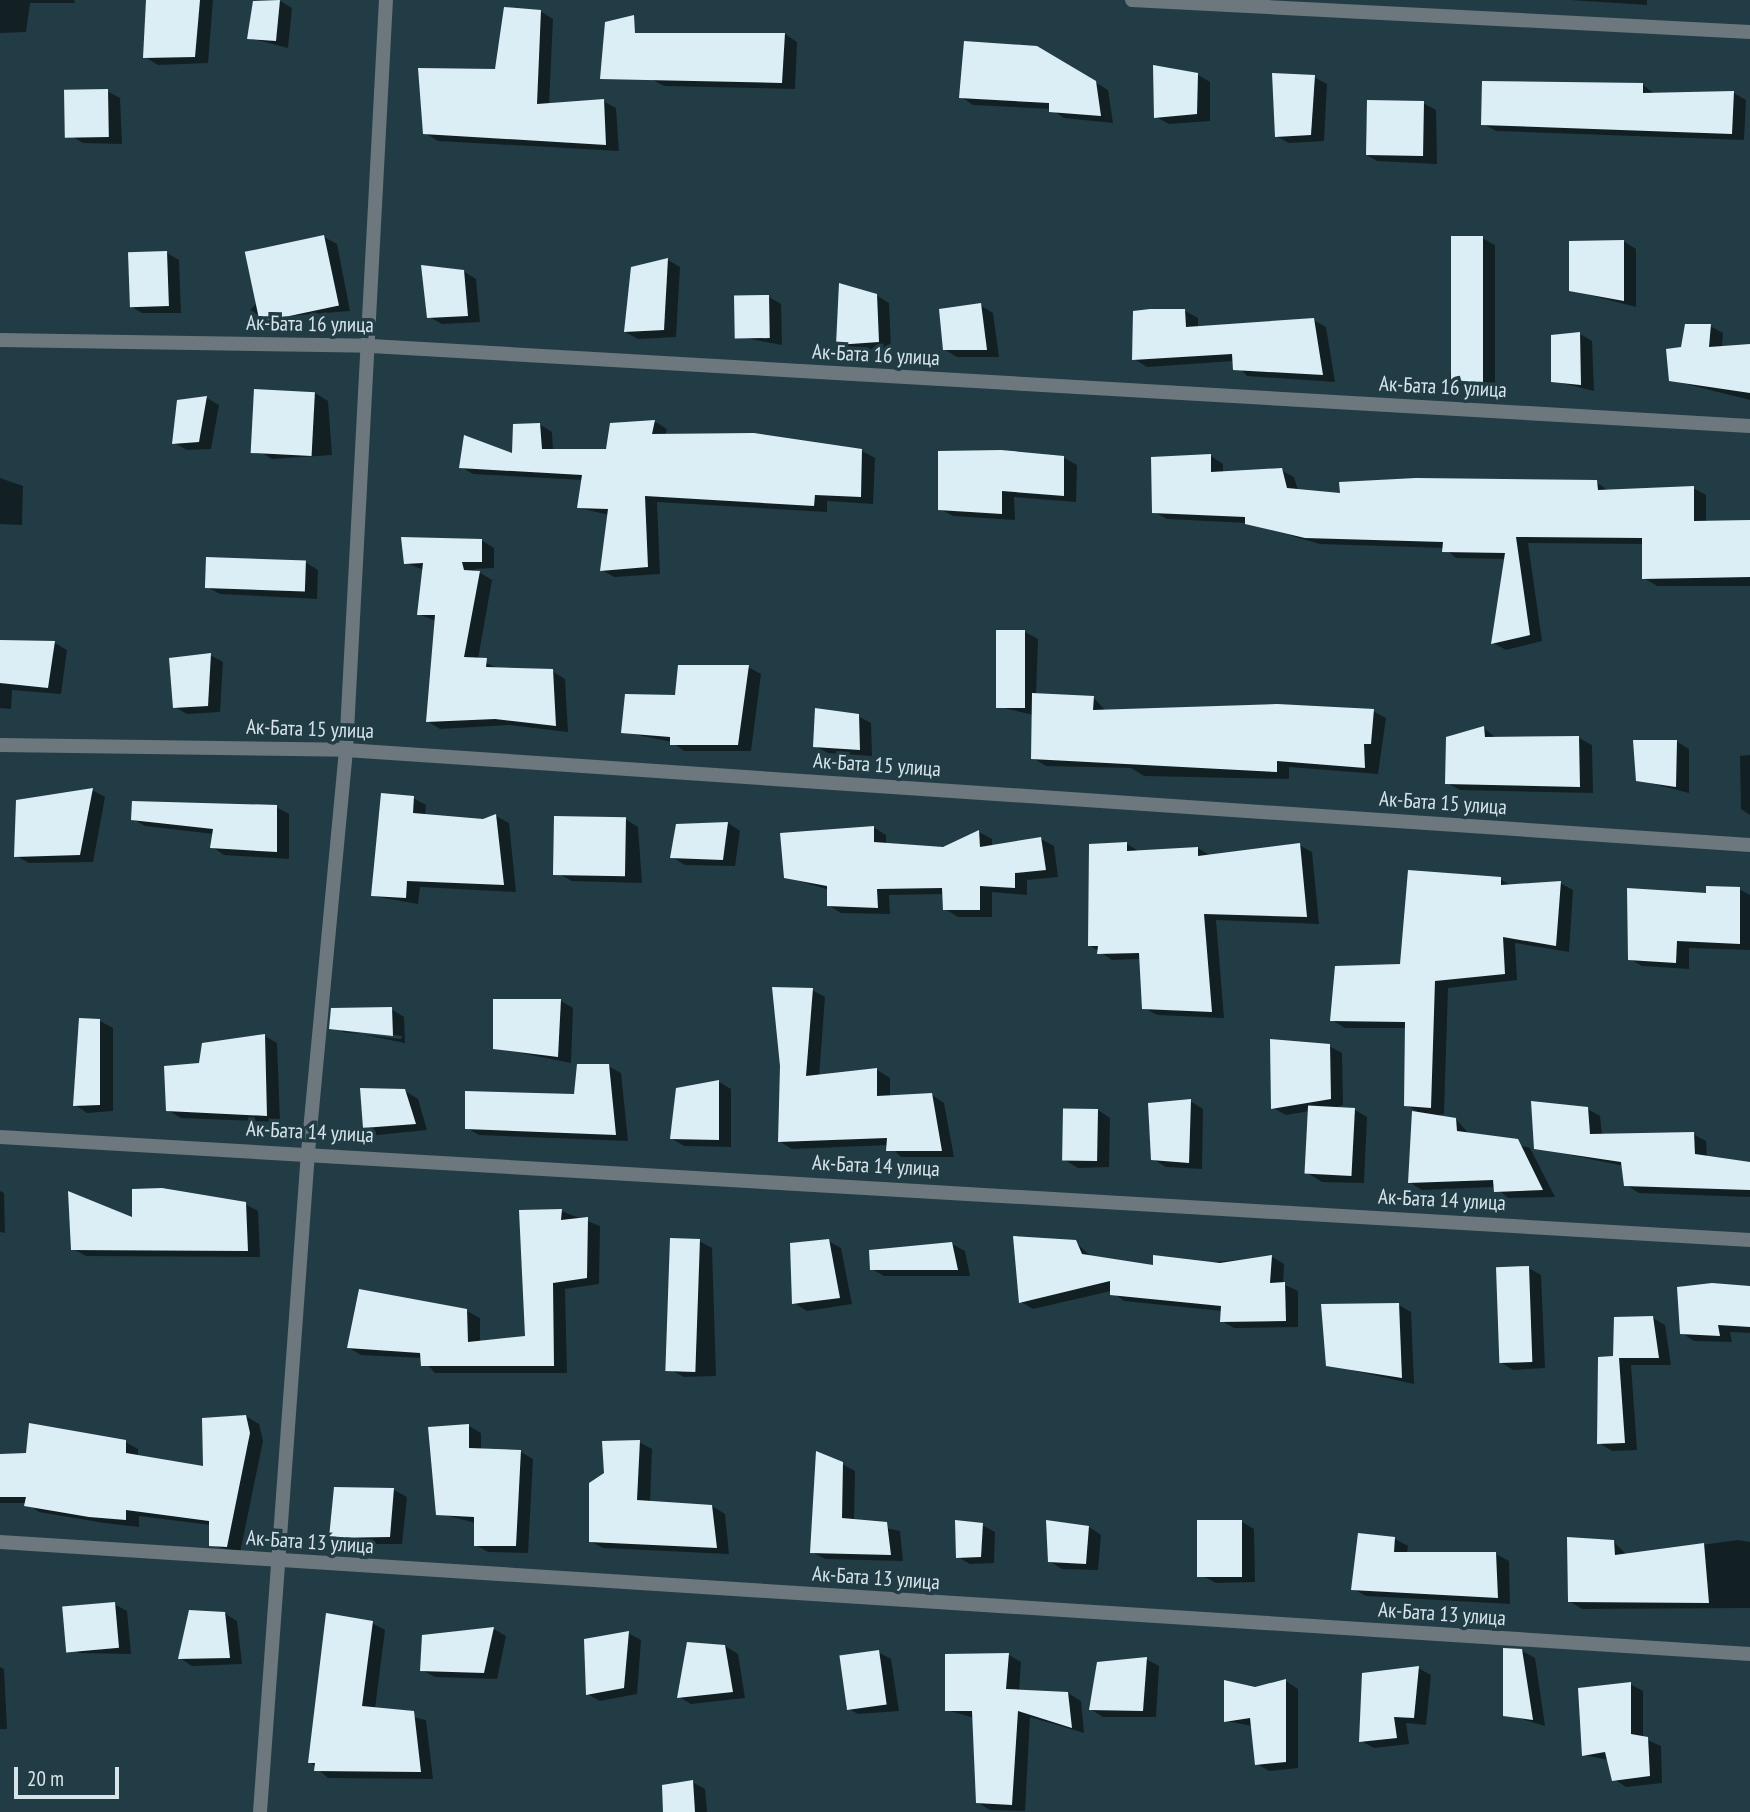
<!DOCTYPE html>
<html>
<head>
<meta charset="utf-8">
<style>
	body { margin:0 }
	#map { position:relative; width:1750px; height:1812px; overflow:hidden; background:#223c45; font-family:"PT Sans Narrow",sans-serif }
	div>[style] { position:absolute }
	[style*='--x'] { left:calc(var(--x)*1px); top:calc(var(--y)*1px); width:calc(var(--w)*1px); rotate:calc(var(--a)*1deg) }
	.shadow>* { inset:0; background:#0007 }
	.building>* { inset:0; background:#dbeef5; transform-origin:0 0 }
	.street>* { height:14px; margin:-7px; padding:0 7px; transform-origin:7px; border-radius:7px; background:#6c787d }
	span { translate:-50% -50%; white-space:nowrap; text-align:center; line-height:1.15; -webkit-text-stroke:7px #223c45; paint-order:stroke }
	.street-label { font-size:21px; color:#d7e5eb }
	.scale { position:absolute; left:14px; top:1767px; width:105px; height:32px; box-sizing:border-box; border:4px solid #d7e5eb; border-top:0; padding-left:9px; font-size:21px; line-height:24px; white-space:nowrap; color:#d7e5eb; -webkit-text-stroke:5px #223c45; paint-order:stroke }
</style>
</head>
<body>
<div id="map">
	<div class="shadow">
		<div style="clip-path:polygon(0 0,74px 0,75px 3px,30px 3px,26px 32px,0 33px)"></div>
		<div style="clip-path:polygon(148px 0,213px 0,208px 63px,158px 65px,145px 57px)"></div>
		<div style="clip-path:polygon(1570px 0,1647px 0,1647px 5px)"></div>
		<div style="clip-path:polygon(280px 1px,292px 8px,288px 48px,249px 38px)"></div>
		<div style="clip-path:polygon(540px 11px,553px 19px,549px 105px,603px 101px,616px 108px,619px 151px,438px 141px,425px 133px,496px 71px)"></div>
		<div style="clip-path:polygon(785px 34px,797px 42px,795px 89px,664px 86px,651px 79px)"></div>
		<div style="clip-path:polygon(1037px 48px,1108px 90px,1113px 123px,1064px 118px,1051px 109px,973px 105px,961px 97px)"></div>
		<div style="clip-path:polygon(1198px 75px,1210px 82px,1210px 121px,1169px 124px,1156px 117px)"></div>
		<div style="clip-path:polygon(1314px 77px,1327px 84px,1324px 141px,1289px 143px,1276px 136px)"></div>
		<div style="clip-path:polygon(1643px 85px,1656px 95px,1734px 93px,1746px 100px,1744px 140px,1496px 131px,1483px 124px)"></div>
		<div style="clip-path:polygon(107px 91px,120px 98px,122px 144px,83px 143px,71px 136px)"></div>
		<div style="clip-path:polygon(1423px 103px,1436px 110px,1437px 164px,1377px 161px,1365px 154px)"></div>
		<div style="clip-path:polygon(324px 237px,337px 244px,350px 311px,263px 318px,250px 310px)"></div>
		<div style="clip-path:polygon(1482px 238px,1495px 245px,1495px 389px,1462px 389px,1449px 381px)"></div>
		<div style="clip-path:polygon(1623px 241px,1636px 249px,1636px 307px,1570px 290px)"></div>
		<div style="clip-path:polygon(167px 253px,179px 260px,181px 313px,142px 313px,130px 306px)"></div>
		<div style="clip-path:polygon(668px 260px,680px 267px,676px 337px,638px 339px,625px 332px)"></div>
		<div style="clip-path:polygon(463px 271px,476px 279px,480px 322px,442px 324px,429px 317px)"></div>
		<div style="clip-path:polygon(876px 295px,889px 303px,891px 348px,850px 351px,837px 344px)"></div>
		<div style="clip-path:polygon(769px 297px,781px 304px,782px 345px,735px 336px)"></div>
		<div style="clip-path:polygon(980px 305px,993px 313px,999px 357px,957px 357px,944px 349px)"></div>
		<div style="clip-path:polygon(1185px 311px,1198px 318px,1198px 328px,1313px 320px,1326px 327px,1335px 382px,1247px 376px,1234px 361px,1147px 367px,1134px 359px)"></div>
		<div style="clip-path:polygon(1710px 326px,1723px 333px,1722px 348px,1750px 346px,1750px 400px,1670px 380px,1683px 349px)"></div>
		<div style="clip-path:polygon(1580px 334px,1592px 341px,1594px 391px,1553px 381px)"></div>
		<div style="clip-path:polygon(315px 393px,328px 401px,332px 455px,272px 459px,260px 452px)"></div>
		<div style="clip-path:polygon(207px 398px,219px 405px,211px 449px,187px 450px,174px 443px,179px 401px)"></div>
		<div style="clip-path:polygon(654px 421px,667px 429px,665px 436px,862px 451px,875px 458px,873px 504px,827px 501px,827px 512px,657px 502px,660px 574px,614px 577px,602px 570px,609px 515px,579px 508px,583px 480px,473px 474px,461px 467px,514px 455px,539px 424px,552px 432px,553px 450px,608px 450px)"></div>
		<div style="clip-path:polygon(1211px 456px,1223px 464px,1223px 473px,1281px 470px,1294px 477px,1298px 490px,1342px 495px,1596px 482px,1609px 491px,1693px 488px,1706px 495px,1706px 523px,1750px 522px,1750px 586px,1657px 586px,1644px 578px,1644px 544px,1528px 543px,1542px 641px,1506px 650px,1493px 643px,1506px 559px,1456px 558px,1444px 548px,1320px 544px,1247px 523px,1167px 519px,1154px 512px)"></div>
		<div style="clip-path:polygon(1064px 458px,1077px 465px,1076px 502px,1014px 497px,1015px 520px,953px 516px,940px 509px)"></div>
		<div style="clip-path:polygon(0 478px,23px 486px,22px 525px,0 524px)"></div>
		<div style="clip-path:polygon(481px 540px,494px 548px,494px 568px,474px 569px,492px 580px,478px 659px,499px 669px,552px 671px,565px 679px,568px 732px,509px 725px,440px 729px,427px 721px,436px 621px,418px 614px,424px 570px,406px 563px)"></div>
		<div style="clip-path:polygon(305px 562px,318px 570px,317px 599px,220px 594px,207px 587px)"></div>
		<div style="clip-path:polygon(998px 632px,1025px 632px,1038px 639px,1036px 695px,1093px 697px,1106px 711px,1373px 711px,1386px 718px,1378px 774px,1289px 767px,1289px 779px,1144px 776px,1131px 768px,1046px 766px,1033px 758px,1034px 715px,999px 707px)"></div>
		<div style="clip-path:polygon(0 641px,55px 643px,67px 650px,61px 694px,12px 690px,11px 709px,0 708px)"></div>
		<div style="clip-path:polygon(210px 655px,223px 662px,220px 712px,187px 714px,175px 707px)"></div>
		<div style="clip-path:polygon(748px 667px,761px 674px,751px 751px,684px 751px,672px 742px,623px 732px,676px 697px)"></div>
		<div style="clip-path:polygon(858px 716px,871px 723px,872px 756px,828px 753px,815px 746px)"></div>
		<div style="clip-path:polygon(1484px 728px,1497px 739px,1579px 738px,1592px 745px,1593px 793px,1460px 790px,1447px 783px,1448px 739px)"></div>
		<div style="clip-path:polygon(1676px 741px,1689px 749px,1689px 793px,1638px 780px)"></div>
		<div style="clip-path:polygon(1750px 755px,1750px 815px,1741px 809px,1740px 756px)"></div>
		<div style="clip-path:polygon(92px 790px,105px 797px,93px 862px,29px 863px,16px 856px)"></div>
		<div style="clip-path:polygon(413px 798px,426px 805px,425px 816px,483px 821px,496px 816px,509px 823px,516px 892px,420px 887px,418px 904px,373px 896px)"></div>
		<div style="clip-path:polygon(276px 807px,289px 814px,289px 859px,224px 855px,212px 847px,214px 834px,145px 826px,133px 819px)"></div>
		<div style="clip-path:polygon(625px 819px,638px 827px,642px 883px,572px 881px,559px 874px)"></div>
		<div style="clip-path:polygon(728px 823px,740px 831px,735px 866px,685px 865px,672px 857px)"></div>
		<div style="clip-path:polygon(873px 827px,886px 835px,886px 845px,943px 849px,979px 832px,992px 839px,992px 847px,1041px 839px,1054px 846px,1058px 877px,1027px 880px,1027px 895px,992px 892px,992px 917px,958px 917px,945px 909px,944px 894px,889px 895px,890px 914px,841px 913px,828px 905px,829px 890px,786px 877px)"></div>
		<div style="clip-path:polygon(1127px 844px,1140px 852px,1198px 848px,1211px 856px,1299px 845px,1312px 852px,1319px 924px,1216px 920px,1224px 1018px,1157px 1015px,1144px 1008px,1141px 959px,1112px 960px,1089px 945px)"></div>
		<div style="clip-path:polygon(1500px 879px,1512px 886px,1560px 883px,1573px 890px,1569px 952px,1515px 943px,1517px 980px,1448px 988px,1444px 1114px,1433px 1116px,1456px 1119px,1469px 1134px,1530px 1148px,1555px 1197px,1508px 1198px,1495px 1187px,1422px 1190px,1409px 1182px,1423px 1115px,1406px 1105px,1407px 1028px,1345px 1028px,1332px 1020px)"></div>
		<div style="clip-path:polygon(1739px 889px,1750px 895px,1750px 950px,1689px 948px,1689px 969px,1642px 966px,1630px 959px,1708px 895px)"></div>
		<div style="clip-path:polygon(812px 990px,825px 997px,819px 1077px,877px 1070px,890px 1078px,890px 1097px,932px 1095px,944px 1103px,954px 1157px,901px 1157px,889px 1145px,792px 1149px,779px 1141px)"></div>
		<div style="clip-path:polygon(561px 1001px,573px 1008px,571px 1063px,495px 1048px)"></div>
		<div style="clip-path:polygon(evenodd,391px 1009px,404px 1017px,405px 1043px,331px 1028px,391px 1009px,342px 1028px,402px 1036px,401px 1039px,342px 1032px,342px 1028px)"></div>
		<div style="clip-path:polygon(100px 1021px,113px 1028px,113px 1111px,87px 1113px,75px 1105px)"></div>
		<div style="clip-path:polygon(265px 1036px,277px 1043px,280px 1122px,181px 1118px,168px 1110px,200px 1065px)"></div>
		<div style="clip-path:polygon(1329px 1046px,1342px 1053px,1343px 1105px,1328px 1110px,1355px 1110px,1367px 1117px,1364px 1183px,1322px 1182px,1309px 1174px,1310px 1111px,1286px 1115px,1273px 1108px)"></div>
		<div style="clip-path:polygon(608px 1066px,621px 1073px,628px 1141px,479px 1135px,467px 1128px,576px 1096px)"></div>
		<div style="clip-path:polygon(719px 1082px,731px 1089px,731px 1147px,684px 1146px,671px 1138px)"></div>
		<div style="clip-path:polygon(405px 1091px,418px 1099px,427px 1130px,377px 1135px,365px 1127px)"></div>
		<div style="clip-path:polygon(1190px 1101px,1203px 1109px,1202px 1169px,1166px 1167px,1153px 1159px)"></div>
		<div style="clip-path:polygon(1588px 1109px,1600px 1116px,1602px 1135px,1693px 1134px,1706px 1141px,1707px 1158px,1750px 1164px,1750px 1197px,1639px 1193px,1626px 1185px,1624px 1166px,1536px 1148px)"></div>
		<div style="clip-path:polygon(1098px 1110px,1110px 1118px,1109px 1167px,1078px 1168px,1065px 1160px)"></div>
		<div style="clip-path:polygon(0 1191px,4px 1193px,5px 1233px,0 1232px)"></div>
		<div style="clip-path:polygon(245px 1204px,258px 1211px,260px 1257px,86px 1256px,73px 1249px,134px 1219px)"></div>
		<div style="clip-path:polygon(561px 1211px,600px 1226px,599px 1284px,565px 1289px,567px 1373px,435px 1373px,422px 1358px,361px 1355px,349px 1348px,467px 1311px,480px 1318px,480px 1343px,526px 1337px)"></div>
		<div style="clip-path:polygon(699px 1241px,712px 1248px,716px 1376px,684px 1377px,671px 1370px)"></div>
		<div style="clip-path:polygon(828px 1241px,841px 1248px,852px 1304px,807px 1311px,794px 1303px)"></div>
		<div style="clip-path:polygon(1075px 1242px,1092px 1257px,1155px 1267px,1272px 1257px,1284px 1264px,1283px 1284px,1298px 1291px,1298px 1327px,1234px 1328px,1222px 1321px,1222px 1311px,1124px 1301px,1111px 1291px,1033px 1309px,1021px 1302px)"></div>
		<div style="clip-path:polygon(952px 1244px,965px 1251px,970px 1276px,884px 1276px,872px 1269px)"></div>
		<div style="clip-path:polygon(1529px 1268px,1541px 1275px,1545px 1368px,1513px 1370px,1500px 1362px)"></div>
		<div style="clip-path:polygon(1750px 1287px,1750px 1333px,1730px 1332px,1732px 1342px,1694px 1341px,1682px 1333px)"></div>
		<div style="clip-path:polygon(1399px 1305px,1411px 1312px,1414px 1384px,1328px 1365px)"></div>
		<div style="clip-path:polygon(1653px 1318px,1665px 1325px,1671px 1365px,1631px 1365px,1637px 1450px,1612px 1451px,1599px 1443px,1615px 1358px)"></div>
		<div style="clip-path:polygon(246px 1416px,259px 1424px,263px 1441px,240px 1553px,211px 1545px,211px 1525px,139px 1516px,139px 1527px,104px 1523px,39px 1512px,26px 1503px,0 1503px,0 1456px,125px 1442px,138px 1449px,138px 1457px,205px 1468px)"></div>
		<div style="clip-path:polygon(469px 1426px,481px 1433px,481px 1450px,521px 1452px,533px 1459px,528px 1553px,488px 1552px,476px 1545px,475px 1523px,438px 1513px)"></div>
		<div style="clip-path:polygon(639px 1442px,652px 1449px,650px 1503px,712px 1506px,725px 1514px,729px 1554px,603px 1548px,590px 1541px,606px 1474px)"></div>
		<div style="clip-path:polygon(842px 1464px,855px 1471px,854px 1521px,900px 1531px,903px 1561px,825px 1559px,812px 1552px)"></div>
		<div style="clip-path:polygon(336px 1488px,394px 1490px,407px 1497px,402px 1544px,343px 1544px,331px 1537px)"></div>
		<div style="clip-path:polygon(1242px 1522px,1254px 1529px,1255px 1582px,1216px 1583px,1203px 1576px)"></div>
		<div style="clip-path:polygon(982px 1525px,995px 1532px,994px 1563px,970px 1564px,958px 1557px)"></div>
		<div style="clip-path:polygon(1089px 1527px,1101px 1535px,1098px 1570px,1062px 1569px,1049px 1561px)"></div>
		<div style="clip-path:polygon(1395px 1539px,1408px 1546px,1407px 1553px,1496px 1554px,1509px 1561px,1510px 1604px,1366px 1596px,1353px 1589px)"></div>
		<div style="clip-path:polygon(1738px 1540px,1750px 1542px,1750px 1608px,1582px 1609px,1569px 1601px,1614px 1542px,1627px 1555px)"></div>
		<div style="clip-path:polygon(114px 1604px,127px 1611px,131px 1654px,79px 1653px,66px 1646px)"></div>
		<div style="clip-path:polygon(224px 1613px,237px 1621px,242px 1664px,192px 1666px,180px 1658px)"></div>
		<div style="clip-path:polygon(372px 1623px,385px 1630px,375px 1709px,426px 1720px,433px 1779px,328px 1778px,310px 1762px)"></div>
		<div style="clip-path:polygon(494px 1629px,506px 1636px,497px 1679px,435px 1677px,422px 1670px,423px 1636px)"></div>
		<div style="clip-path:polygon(628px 1633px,641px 1640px,637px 1694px,600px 1701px,587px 1694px)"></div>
		<div style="clip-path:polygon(725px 1646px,738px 1654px,745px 1698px,691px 1704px,679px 1697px)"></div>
		<div style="clip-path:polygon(1522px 1651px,1535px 1658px,1545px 1726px,1505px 1714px)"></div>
		<div style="clip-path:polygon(878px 1652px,891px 1659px,899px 1711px,858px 1714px,845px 1707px)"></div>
		<div style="clip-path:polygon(1009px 1655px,1021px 1662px,1019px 1691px,1068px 1693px,1081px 1701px,1084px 1733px,1030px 1717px,1025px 1811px,990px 1810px,977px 1802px,974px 1718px,947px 1710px)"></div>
		<div style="clip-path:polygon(1146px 1659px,1159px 1666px,1156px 1717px,1103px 1717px,1090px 1709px)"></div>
		<div style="clip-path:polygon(0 1667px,4px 1669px,7px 1729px,0 1729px)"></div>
		<div style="clip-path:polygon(1418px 1668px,1431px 1675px,1426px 1725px,1406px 1723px,1409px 1744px,1374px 1748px,1361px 1741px)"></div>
		<div style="clip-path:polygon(1286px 1681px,1298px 1689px,1298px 1768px,1269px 1771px,1257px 1764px,1252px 1726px,1226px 1721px)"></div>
		<div style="clip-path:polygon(1630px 1684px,1643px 1691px,1643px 1738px,1661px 1746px,1662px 1783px,1626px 1787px,1614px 1779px,1609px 1760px,1583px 1755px)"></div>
		<div style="clip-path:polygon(692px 1782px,705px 1789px,707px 1812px,663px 1812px)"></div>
	</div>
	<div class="building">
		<div style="clip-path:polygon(146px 0,200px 0,195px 57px,143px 58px)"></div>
		<div style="clip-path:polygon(280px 0,276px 41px,247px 39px,253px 1px)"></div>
		<div style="clip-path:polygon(504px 7px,541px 10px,537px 104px,604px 99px,606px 145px,423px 134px,418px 68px,495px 69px)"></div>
		<div style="clip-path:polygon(634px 15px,635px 33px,785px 33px,782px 83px,600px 79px,605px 22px)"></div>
		<div style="clip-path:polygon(964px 41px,1037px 46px,1096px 81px,1101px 116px,1049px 112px,1049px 103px,959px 98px)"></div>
		<div style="clip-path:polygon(1153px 65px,1198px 73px,1197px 114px,1154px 118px)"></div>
		<div style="clip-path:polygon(1272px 73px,1315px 75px,1311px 135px,1275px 137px)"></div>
		<div style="clip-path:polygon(1482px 81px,1643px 83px,1643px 93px,1734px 91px,1732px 134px,1481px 125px)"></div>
		<div style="left:108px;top:89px;width:48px;height:44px;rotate:89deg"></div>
		<div style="left:1367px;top:100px;width:57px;height:55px;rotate:1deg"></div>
		<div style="left:324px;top:235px;width:72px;height:81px;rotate:78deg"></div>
		<div style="left:1483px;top:236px;width:146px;height:32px;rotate:90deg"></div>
		<div style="clip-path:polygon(1624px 240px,1624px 301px,1569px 291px,1569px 241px)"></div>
		<div style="left:167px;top:251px;width:55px;height:39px;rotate:88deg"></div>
		<div style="clip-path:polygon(668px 258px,664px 330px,624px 332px,631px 267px)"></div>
		<div style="clip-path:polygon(421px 265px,464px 270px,468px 316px,427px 318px)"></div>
		<div style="clip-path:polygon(839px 283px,877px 294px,879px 342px,836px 345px)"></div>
		<div style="left:769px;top:295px;width:43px;height:35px;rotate:89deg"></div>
		<div style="clip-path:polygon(981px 303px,987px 350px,943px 350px,939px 309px)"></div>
		<div style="clip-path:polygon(1150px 309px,1185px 309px,1186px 327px,1314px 318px,1323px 375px,1233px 370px,1232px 354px,1132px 360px,1133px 311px)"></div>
		<div style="clip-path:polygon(1685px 324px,1711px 324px,1709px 347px,1750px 344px,1750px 393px,1669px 381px,1666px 349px,1681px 347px)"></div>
		<div style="clip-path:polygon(1580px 332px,1581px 385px,1551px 382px,1551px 335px)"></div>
		<div style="left:254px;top:389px;width:61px;height:64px;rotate:3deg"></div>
		<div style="clip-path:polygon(207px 396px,199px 442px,172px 444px,177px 400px)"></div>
		<div style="clip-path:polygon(655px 420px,652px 434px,754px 433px,862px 449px,861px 497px,815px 495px,814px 506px,645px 496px,648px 567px,600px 571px,608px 509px,577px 508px,582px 475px,459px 468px,464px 435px,512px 453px,513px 424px,540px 423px,542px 449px,606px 449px,610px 423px)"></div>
		<div style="clip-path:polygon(1001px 450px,1064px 456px,1064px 496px,1002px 491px,1002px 514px,938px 510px,938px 451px)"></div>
		<div style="clip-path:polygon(1211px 454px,1211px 472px,1282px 468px,1287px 488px,1340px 493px,1339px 482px,1416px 478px,1597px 480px,1598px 490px,1694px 486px,1694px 521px,1750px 520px,1750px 577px,1642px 579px,1642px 538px,1516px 537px,1530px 635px,1491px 644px,1505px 553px,1442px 552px,1443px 542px,1305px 538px,1245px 524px,1245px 517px,1152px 513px,1151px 457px)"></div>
		<div style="clip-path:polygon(401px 537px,482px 539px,482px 562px,462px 562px,464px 570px,480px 571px,464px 657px,487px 658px,486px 667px,553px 669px,556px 726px,495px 719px,426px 722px,435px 615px,417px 615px,423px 563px,404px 564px)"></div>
		<div style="left:206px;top:557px;width:100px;height:31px;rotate:2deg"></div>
		<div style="left:996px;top:630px;width:29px;height:78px"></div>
		<div style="clip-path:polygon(0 640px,55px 641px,48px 688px,0 683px)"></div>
		<div style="clip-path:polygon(211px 653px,208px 706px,173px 708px,169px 658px)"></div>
		<div style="clip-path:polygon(678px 665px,749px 665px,738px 745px,670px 745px,670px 737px,621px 733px,625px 694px,675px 695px)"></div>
		<div style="clip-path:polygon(1032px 693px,1094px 696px,1093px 710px,1277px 704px,1374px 709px,1371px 744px,1364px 744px,1365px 768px,1277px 761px,1277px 772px,1031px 759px)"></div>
		<div style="clip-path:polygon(815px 708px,859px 714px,860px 750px,813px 747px)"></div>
		<div style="clip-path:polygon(1484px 726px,1485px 737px,1579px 736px,1580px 787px,1445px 784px,1446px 737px)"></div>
		<div style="clip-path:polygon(1633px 740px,1677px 740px,1676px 787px,1636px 781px)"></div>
		<div style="clip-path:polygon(93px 788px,80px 855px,14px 857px,16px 800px)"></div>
		<div style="clip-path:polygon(381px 793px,414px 796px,413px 813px,483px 819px,496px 814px,504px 885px,407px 881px,406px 898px,371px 896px)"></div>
		<div style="clip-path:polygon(132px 801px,277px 805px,277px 852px,210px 848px,213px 829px,131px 820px)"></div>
		<div style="left:554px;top:816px;width:72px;height:59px;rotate:1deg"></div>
		<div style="clip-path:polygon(728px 822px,723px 860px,670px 858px,676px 824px)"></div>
		<div style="clip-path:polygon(874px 826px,874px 842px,943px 847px,979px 830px,980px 847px,1041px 837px,1046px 870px,1015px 873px,1015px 888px,980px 886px,980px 910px,943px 910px,942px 888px,877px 889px,878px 908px,827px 906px,827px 886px,784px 878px,780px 833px)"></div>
		<div style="clip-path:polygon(1127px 842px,1127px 851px,1198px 847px,1198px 856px,1300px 843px,1307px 917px,1204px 914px,1212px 1012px,1142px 1009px,1139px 953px,1097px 954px,1098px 946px,1088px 946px,1089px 844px)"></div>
		<div style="clip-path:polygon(1408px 870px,1501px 877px,1501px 885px,1561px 881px,1556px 946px,1503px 937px,1505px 974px,1435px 981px,1431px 1108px,1404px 1106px,1405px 1022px,1330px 1021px,1335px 966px,1400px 964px)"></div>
		<div style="clip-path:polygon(1706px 886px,1740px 887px,1740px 944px,1677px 941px,1676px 963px,1628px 960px,1627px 888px,1706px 893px)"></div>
		<div style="clip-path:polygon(772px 987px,813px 988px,806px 1076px,877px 1068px,877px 1096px,932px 1093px,942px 1151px,886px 1151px,887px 1138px,778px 1142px,780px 1066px)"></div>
		<div style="clip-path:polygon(493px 999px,561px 999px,558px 1057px,493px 1049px)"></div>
		<div style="clip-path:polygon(392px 1007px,393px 1036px,329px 1029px,331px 1008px)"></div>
		<div style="clip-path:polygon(79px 1018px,100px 1019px,100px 1105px,73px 1106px)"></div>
		<div style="clip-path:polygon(265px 1034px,267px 1116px,166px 1111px,164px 1066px,199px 1063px,202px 1043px)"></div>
		<div style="clip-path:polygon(1270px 1039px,1330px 1044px,1331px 1099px,1271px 1109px)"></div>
		<div style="clip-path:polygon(577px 1064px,609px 1064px,616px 1135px,465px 1129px,465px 1091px,574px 1094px)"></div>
		<div style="clip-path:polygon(719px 1080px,719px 1140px,670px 1139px,676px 1088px)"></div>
		<div style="clip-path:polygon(360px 1088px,405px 1089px,416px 1124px,363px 1128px)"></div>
		<div style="clip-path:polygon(1191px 1099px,1189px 1163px,1151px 1160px,1148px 1103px)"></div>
		<div style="clip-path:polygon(1531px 1101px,1588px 1107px,1590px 1134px,1694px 1132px,1695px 1154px,1750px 1162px,1750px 1190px,1624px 1186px,1621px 1162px,1534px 1149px)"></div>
		<div style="left:1355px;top:1108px;width:68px;height:47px;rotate:93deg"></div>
		<div style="left:1098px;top:1109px;width:52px;height:35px;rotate:91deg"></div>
		<div style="clip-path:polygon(1412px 1111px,1456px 1118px,1457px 1131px,1518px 1139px,1543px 1190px,1494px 1192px,1493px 1180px,1408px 1183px)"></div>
		<div style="clip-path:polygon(162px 1188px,246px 1202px,248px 1251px,71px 1250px,68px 1191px,132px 1217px,132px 1189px)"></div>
		<div style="clip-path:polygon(562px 1209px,561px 1220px,588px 1217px,587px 1278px,553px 1283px,554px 1366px,421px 1366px,420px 1353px,347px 1348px,359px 1289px,467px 1309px,468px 1342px,525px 1336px,519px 1210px)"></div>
		<div style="clip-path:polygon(1013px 1236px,1076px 1240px,1082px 1254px,1153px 1265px,1153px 1255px,1220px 1263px,1272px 1255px,1270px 1283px,1285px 1282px,1286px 1321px,1220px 1322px,1221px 1306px,1110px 1295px,1110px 1281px,1019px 1303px)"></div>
		<div style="left:670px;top:1238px;width:30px;height:133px;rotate:2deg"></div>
		<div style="clip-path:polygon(829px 1239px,840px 1298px,792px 1304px,790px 1243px)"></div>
		<div style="clip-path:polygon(952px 1242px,958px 1270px,870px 1270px,869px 1250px)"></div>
		<div style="left:1529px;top:1266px;width:96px;height:33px;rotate:88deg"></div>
		<div style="clip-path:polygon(1712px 1283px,1750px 1286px,1750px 1327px,1718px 1325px,1720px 1336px,1680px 1334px,1677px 1287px)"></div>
		<div style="clip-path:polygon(1399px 1303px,1402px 1378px,1326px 1366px,1321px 1304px)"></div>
		<div style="clip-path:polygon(1653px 1316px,1659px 1358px,1619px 1358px,1625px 1443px,1597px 1444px,1598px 1357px,1613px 1356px,1614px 1317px)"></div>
		<div style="clip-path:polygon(246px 1415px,250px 1433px,227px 1547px,209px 1546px,209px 1521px,126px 1510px,126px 1520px,89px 1517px,24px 1506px,26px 1497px,0 1497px,0 1454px,26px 1453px,29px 1423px,126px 1440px,126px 1453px,203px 1466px,202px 1418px)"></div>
		<div style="clip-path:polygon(469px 1424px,469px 1448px,521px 1450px,516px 1546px,474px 1546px,474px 1517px,436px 1515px,428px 1427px)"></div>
		<div style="clip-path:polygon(640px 1440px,637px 1500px,712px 1505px,717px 1548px,589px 1542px,589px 1483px,604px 1473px,602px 1441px)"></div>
		<div style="clip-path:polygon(816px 1451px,843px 1462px,842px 1518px,887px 1522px,891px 1555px,810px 1553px)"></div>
		<div style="clip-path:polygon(334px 1487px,394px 1488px,390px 1537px,329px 1538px)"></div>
		<div style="clip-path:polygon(955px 1520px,983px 1523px,981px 1557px,956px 1558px)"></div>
		<div style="clip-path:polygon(1046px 1520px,1089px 1526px,1086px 1564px,1048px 1562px)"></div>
		<div style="left:1197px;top:1520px;width:45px;height:57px"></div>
		<div style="clip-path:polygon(1358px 1533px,1395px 1537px,1394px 1552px,1496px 1552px,1498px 1598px,1351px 1590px)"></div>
		<div style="clip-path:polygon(1567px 1537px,1614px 1540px,1615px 1555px,1704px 1543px,1709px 1603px,1568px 1602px)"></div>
		<div style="left:115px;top:1602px;width:46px;height:53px;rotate:85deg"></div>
		<div style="clip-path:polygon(189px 1610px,225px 1612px,230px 1658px,178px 1659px)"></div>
		<div style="clip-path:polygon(326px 1613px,373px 1621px,362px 1706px,414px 1711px,421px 1772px,314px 1771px,315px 1763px,308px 1763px)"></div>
		<div style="clip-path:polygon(494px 1627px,484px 1673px,420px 1671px,422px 1635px)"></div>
		<div style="clip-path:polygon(629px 1631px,624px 1688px,586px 1695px,584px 1639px)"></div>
		<div style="clip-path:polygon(687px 1642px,725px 1645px,733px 1692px,677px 1698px)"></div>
		<div style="clip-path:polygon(1503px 1648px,1522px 1649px,1533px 1720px,1503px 1716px)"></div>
		<div style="left:879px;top:1650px;width:55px;height:40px;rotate:82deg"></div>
		<div style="clip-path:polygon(1009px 1653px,1006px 1689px,1068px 1692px,1072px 1728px,1018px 1711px,1012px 1805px,976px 1803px,972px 1711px,945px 1711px,945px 1654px)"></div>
		<div style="clip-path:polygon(1147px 1657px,1143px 1711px,1089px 1710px,1097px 1662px)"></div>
		<div style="clip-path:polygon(1419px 1666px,1414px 1718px,1394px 1717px,1397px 1738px,1359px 1742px,1362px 1673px)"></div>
		<div style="clip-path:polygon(1286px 1679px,1286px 1762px,1255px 1765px,1250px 1718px,1224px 1722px,1224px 1680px,1255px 1687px)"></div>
		<div style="clip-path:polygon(1631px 1682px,1631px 1734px,1648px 1737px,1650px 1776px,1612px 1781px,1605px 1752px,1582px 1756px,1578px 1688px)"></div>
		<div style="clip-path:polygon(693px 1780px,695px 1812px,663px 1812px,662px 1785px)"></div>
	</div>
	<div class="street">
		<div style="--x:1132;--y:0;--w:619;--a:2.96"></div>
		<div style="--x:0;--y:340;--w:371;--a:0.9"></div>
		<div style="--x:371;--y:346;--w:1381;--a:3.32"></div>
		<div style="--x:0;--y:745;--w:346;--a:0.8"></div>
		<div style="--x:346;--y:750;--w:1407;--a:3.87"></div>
		<div style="--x:0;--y:1137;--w:1753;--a:3.37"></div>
		<div style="--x:0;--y:1542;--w:1754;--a:3.66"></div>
		<div style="--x:260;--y:1812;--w:662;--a:-85.84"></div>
		<div style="--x:308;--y:1152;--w:404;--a:-84.6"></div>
		<div style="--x:346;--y:750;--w:751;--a:-86.95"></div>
	</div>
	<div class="street-label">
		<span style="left:310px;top:324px;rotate:1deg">Ак-Бата 16 улица</span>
		<span style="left:876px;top:355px;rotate:3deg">Ак-Бата 16 улица</span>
		<span style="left:1443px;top:387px;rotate:3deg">Ак-Бата 16 улица</span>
		<span style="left:310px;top:729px;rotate:2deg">Ак-Бата 15 улица</span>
		<span style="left:877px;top:765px;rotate:4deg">Ак-Бата 15 улица</span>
		<span style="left:1443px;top:803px;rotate:4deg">Ак-Бата 15 улица</span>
		<span style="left:310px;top:1132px;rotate:3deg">Ак-Бата 14 улица</span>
		<span style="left:876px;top:1166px;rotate:3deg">Ак-Бата 14 улица</span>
		<span style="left:1442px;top:1200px;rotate:3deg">Ак-Бата 14 улица</span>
		<span style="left:310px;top:1542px;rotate:4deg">Ак-Бата 13 улица</span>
		<span style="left:876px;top:1578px;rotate:4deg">Ак-Бата 13 улица</span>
		<span style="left:1442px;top:1614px;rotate:4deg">Ак-Бата 13 улица</span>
	</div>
	<div class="scale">20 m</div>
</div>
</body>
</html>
